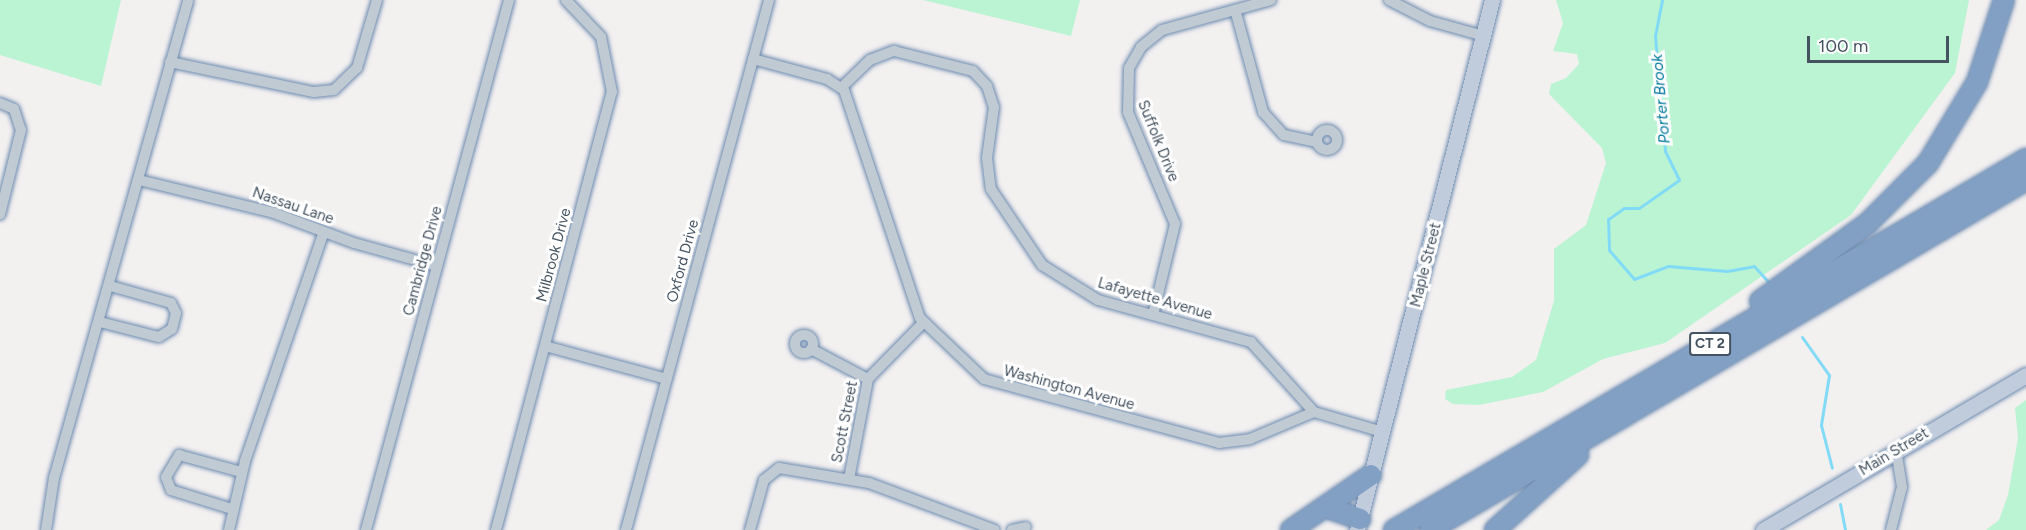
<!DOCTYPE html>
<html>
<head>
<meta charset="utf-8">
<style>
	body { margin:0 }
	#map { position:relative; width:2026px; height:530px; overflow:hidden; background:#f3f0f0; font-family:Figtree,sans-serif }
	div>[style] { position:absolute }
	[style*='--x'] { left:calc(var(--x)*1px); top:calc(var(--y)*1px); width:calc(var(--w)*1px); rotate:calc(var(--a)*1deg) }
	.green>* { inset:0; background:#baf4d2 }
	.stream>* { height:3px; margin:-1.5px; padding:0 1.5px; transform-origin:1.5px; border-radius:1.5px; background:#82dbf6 }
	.roads { filter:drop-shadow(0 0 2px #6d8bb0) drop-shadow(0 0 2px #6d8bb0) }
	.street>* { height:10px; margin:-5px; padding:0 5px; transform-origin:5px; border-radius:5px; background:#bfcad3 }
	.street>.ring { margin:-5px; padding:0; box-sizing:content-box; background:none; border:10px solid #bfcad3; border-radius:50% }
	.secondary>* { height:15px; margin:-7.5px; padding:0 7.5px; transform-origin:7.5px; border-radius:7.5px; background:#c0ccdb }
	.highway>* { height:20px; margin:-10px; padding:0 10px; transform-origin:10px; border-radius:10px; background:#82a0c4 }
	span { translate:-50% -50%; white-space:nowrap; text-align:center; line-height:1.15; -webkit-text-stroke:6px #fff; paint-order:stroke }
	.shield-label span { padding:2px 4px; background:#fff; border:2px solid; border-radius:4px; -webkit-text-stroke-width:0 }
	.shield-label { font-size:14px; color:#455360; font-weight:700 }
	.street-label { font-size:15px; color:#455360 }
	.water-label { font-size:16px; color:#037a9f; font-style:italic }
	.scale { position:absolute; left:1807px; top:36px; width:142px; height:27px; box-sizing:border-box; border:3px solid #455360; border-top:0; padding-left:8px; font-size:18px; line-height:21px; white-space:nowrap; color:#455360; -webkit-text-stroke:4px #fff; paint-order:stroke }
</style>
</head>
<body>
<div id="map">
	<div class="green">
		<div style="clip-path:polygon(0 0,121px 0,101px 86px,0 55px)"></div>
		<div style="clip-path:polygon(923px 0,1080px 0,1071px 36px)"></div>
		<div style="clip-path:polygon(1556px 0,1969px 0,1955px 73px,1851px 215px,1665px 343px,1603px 359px,1543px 392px,1479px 405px,1453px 404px,1445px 399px,1446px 390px,1512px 377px,1536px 360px,1554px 301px,1554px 249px,1586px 225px,1606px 163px,1602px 148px,1549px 94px,1551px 84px,1566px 78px,1579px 64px,1577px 54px,1553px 51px,1563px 23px)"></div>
		<div style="clip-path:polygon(2026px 400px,2026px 530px,1986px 530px,1999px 520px,2008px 495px,2018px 438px,2015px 408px)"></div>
	</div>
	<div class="stream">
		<div style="--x:1662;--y:0;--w:37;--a:101"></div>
		<div style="--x:1655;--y:36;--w:115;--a:85"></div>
		<div style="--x:1665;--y:151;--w:32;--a:64"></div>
		<div style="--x:1679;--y:180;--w:49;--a:145"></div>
		<div style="--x:1639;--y:208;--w:15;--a:180"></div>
		<div style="--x:1624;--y:208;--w:19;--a:145"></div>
		<div style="--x:1608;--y:219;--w:31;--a:88"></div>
		<div style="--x:1609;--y:250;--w:38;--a:49"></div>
		<div style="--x:1634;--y:279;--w:36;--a:-21"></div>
		<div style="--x:1668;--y:266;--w:59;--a:4.8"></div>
		<div style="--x:1727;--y:271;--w:27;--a:-10"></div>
		<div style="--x:1754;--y:266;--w:24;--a:48"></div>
		<div style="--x:1802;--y:337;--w:47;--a:54.6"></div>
		<div style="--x:1829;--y:375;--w:51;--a:99.1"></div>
		<div style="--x:1821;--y:425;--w:44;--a:75.7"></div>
		<div style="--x:1840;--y:504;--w:26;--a:79"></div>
	</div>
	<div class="roads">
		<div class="street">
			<div style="--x:1389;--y:0;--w:46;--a:27.1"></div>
			<div style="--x:1430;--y:21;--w:56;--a:15.5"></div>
			<div style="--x:1236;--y:13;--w:103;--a:74.7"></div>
			<div style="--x:1263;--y:112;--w:31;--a:48"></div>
			<div style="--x:1284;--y:135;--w:34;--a:12"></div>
			<div style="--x:753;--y:59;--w:77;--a:15.1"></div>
			<div style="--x:827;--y:79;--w:20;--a:33"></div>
			<div style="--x:844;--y:90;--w:240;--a:71.6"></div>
			<div style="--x:920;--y:318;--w:88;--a:43.6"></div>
			<div style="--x:984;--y:379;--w:244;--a:15.2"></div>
			<div style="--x:1219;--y:443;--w:31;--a:-7"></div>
			<div style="--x:1250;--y:439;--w:69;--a:-22.9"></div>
			<div style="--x:1314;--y:412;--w:72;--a:16.2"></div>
			<div style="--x:170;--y:62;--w:147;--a:11.8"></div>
			<div style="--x:314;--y:92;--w:20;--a:-6"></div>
			<div style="--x:334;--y:90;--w:32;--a:-44"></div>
			<div style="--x:357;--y:68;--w:71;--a:-73.6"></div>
			<div style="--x:842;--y:87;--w:39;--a:-44"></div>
			<div style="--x:870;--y:60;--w:26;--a:-21"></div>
			<div style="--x:894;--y:51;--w:81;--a:14.2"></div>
			<div style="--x:973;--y:71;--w:21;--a:47"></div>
			<div style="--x:987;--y:86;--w:22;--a:72"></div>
			<div style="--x:994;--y:107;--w:51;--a:97.8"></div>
			<div style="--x:987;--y:158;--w:31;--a:83"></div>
			<div style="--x:991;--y:189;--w:92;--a:56.1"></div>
			<div style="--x:1042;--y:265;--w:66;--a:32"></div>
			<div style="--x:1098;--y:300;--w:159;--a:15.4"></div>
			<div style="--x:1251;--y:342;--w:94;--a:48"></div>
			<div style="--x:0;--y:103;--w:15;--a:23"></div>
			<div style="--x:14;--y:109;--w:22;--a:72"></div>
			<div style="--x:21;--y:130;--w:87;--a:104"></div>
			<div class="ring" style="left:1317px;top:130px;width:10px;height:10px"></div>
			<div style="--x:139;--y:180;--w:139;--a:13.7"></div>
			<div style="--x:274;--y:213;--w:85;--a:20.6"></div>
			<div style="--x:354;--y:243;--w:86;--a:15.5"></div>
			<div style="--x:1153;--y:315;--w:94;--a:-76.4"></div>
			<div style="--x:1175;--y:224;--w:121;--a:-112.8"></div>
			<div style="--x:1128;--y:112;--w:44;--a:-88.7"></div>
			<div style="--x:1129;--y:68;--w:24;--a:-60"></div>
			<div style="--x:1141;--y:47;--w:27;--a:-39"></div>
			<div style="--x:1162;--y:30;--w:113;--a:-15.4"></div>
			<div style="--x:100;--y:322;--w:61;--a:14.3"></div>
			<div style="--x:159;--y:337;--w:15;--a:-32"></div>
			<div style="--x:172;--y:329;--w:16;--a:-76"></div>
			<div style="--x:176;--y:313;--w:11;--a:-117"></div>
			<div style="--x:171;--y:303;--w:63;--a:-164.4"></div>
			<div class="ring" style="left:795px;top:335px;width:8px;height:8px"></div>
			<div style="--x:545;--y:346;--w:126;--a:15.1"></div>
			<div style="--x:811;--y:349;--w:64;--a:27.8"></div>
			<div style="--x:849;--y:479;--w:102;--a:-79.2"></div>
			<div style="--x:868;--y:379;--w:78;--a:-45.5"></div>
			<div style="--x:232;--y:509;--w:64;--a:-162.7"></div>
			<div style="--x:171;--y:490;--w:14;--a:-111"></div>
			<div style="--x:166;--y:477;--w:26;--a:-59"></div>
			<div style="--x:179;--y:455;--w:64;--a:15.3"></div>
			<div style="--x:46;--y:530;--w:53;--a:-81.3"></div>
			<div style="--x:54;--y:478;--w:496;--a:-74.3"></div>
			<div style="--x:229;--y:530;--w:71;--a:-76.9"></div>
			<div style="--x:245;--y:461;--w:242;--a:-71"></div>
			<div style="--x:366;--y:530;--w:549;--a:-74.9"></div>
			<div style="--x:496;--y:530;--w:453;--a:-75.2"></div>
			<div style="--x:612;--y:92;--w:56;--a:-101.3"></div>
			<div style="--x:601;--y:37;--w:51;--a:-133.4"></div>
			<div style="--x:626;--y:530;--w:549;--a:-74.9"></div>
			<div style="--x:750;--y:530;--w:52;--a:-74.4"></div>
			<div style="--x:764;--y:480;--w:19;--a:-39"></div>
			<div style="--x:779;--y:468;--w:91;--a:9.5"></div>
			<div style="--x:869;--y:483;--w:134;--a:20.5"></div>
			<div style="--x:1012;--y:530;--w:14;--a:-12"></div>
			<div style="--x:1891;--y:530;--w:44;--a:-75.7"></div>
			<div style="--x:1902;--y:487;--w:37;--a:-99"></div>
		</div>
		<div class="secondary">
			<div style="--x:1357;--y:530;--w:547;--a:-75.71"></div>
			<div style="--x:1763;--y:530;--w:305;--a:-30.5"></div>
		</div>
		<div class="highway">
			<div style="--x:1760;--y:301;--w:133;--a:-35.8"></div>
			<div style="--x:1868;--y:223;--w:85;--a:-45"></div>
			<div style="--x:1928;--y:163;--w:95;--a:-58.8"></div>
			<div style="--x:1977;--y:82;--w:86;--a:-71.8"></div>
			<div style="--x:1328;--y:508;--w:34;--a:19"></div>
			<div style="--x:1291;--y:530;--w:97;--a:-34.5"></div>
			<div style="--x:1394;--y:530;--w:733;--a:-30.41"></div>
			<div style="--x:1430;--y:530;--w:691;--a:-30.42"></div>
			<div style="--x:1495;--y:530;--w:112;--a:-42.1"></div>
		</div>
	</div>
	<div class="shield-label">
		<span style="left:1710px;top:344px">CT 2</span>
	</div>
	<div class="street-label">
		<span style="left:1158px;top:141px;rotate:68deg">Suffolk Drive</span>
		<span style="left:293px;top:206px;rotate:19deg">Nassau Lane</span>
		<span style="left:554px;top:255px;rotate:-75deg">Milbrook Drive</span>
		<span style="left:423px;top:261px;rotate:-75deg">Cambridge Drive</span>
		<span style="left:683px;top:261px;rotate:-75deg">Oxford Drive</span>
		<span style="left:1426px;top:265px;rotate:-76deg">Maple Street</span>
		<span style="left:1155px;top:299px;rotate:16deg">Lafayette Avenue</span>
		<span style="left:1069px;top:388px;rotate:15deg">Washington Avenue</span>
		<span style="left:845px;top:422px;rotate:-79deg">Scott Street</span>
		<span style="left:1894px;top:452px;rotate:-31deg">Main Street</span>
	</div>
	<div class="water-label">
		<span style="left:1661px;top:99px;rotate:-95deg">Porter Brook</span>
	</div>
	<div class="scale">100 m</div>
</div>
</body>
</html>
